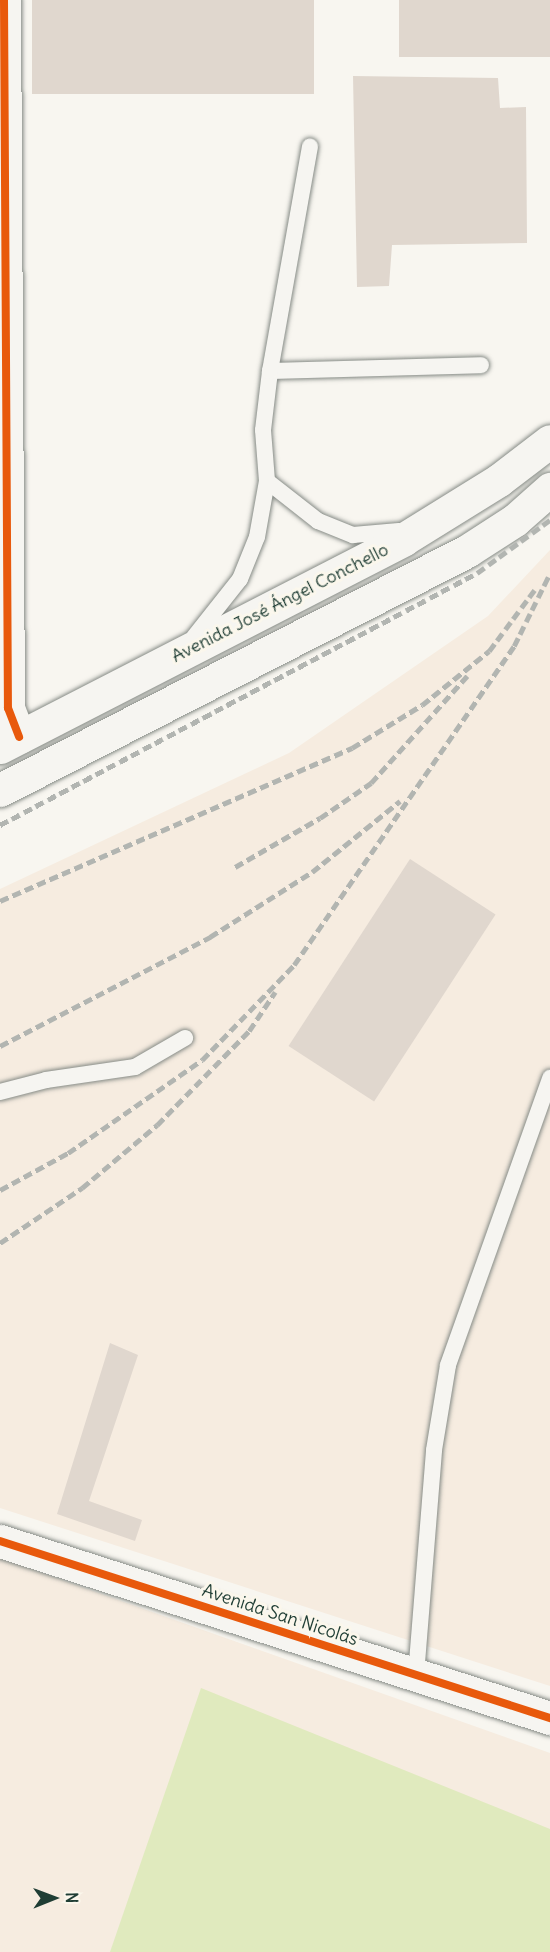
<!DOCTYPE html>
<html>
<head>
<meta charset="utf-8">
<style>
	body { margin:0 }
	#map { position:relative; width:550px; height:1952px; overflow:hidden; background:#f8f6f0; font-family:Delius,sans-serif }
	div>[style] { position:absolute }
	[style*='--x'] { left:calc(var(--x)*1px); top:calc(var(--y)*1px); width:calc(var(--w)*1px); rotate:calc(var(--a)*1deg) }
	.built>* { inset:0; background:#f6ece0 }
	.green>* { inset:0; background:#e0eabe }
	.building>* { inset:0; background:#e0d7ce; transform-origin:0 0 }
	.roads { filter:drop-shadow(0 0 2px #868b86) drop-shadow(0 0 2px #868b86) }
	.lane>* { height:16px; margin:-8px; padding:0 8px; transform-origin:8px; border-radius:8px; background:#f6f5f1 }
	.street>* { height:33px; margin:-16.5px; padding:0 16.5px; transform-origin:16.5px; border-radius:16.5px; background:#f6f5f1 }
	.secondary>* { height:33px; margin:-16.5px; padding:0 16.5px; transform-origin:16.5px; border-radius:16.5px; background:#f6f5f1 }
	.rail>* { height:4.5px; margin-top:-2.25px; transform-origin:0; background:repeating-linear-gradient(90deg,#b2b5b1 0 9px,transparent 0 13.5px) }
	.cycleway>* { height:8px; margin:-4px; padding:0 4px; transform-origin:4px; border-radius:4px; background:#e8590c }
	span { translate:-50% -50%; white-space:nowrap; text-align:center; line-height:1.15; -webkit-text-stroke:6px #fbf7ec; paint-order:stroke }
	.street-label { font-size:18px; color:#1f3d34 }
	.north { position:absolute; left:24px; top:1868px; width:60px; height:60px; -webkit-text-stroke:4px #fbf7ec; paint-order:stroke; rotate:89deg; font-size:16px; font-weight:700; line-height:24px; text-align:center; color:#1f3d34 }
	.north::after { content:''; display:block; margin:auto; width:21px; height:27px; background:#1f3d34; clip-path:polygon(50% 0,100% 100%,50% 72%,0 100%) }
</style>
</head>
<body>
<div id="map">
	<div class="built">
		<div style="clip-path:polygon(550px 550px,550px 1686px,0 1508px,0 889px,289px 753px,488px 616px)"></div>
		<div style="clip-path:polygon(0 1558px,550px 1753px,550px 1952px,0 1952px)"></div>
	</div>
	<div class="green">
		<div style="clip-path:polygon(201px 1688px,550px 1829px,550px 1952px,110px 1952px)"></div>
	</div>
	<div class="building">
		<div style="left:32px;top:0;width:282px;height:94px"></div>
		<div style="left:399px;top:0;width:151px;height:57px"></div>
		<div style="clip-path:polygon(353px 76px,498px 78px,500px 108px,526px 107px,527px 243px,392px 245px,389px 286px,357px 287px)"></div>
		<div style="left:410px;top:859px;width:102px;height:223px;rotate:33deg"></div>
		<div style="clip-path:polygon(110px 1343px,138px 1355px,89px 1501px,142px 1520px,135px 1541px,57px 1514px)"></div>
	</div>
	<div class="roads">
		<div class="lane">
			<div style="--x:270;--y:371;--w:211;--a:-1.6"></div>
			<div style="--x:267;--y:481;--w:65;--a:38.1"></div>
			<div style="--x:318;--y:521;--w:38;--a:22"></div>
			<div style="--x:353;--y:535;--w:46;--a:-5"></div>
			<div style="--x:194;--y:637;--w:74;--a:-51.6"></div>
			<div style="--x:240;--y:579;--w:45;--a:-68"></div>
			<div style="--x:257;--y:537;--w:57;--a:-79.9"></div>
			<div style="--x:267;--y:481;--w:51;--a:-94.5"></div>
			<div style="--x:263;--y:430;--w:59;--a:-83.2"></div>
			<div style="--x:270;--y:371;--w:228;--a:-79.9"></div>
			<div style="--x:0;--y:1092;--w:48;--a:-14.6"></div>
			<div style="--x:46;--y:1080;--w:90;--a:-8.3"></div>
			<div style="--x:135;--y:1067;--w:58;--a:-30.1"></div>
			<div style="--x:416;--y:1675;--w:226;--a:-85.4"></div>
			<div style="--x:434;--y:1450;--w:86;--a:-80.6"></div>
			<div style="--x:448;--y:1365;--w:305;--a:-70.4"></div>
		</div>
		<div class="street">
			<div style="--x:4;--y:0;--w:708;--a:89.68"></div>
			<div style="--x:8;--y:708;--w:31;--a:69"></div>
		</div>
		<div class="secondary">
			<div style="--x:0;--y:747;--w:454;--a:-27.2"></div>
			<div style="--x:404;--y:539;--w:112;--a:-31.8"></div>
			<div style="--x:499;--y:480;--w:64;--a:-37.4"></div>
			<div style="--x:0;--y:790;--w:525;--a:-27.1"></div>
			<div style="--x:467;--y:551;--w:57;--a:-32.9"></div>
			<div style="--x:515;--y:520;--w:47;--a:-41.5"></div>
			<div style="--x:0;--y:1541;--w:578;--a:17.84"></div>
		</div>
	</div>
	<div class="rail">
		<div style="--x:0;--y:825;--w:539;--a:-27.85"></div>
		<div style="--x:477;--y:573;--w:90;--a:-36"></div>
		<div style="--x:235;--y:867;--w:98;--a:-30"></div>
		<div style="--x:320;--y:818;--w:62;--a:-34.5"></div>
		<div style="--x:371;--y:783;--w:144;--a:-48.1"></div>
		<div style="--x:0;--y:901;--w:384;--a:-23.5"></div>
		<div style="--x:352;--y:748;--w:82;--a:-31.6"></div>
		<div style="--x:422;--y:705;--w:86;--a:-38.9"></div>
		<div style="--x:489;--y:651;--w:79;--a:-53.3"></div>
		<div style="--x:0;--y:1046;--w:237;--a:-27.4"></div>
		<div style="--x:210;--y:937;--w:121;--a:-32.5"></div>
		<div style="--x:312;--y:872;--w:113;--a:-38.9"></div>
		<div style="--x:0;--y:1190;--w:77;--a:-28.6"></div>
		<div style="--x:68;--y:1153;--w:163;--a:-34.8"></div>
		<div style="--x:202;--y:1060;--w:132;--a:-45.9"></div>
		<div style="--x:294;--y:965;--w:388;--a:-55.4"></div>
		<div style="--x:514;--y:646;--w:81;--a:-63.7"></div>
		<div style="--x:0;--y:1243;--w:99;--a:-33.9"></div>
		<div style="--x:82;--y:1188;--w:98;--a:-40"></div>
		<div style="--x:157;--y:1125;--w:132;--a:-45.6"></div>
		<div style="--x:249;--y:1031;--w:47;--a:-56.3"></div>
	</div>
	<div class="cycleway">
		<div style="--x:4;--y:0;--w:708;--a:89.68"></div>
		<div style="--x:8;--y:708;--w:31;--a:69"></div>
		<div style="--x:0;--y:1541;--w:578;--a:17.84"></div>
	</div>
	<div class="street-label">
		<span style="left:280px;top:603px;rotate:-27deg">Avenida José Ángel Conchello</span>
		<span style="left:280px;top:1615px;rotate:18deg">Avenida San Nicolás</span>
	</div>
	<div class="north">N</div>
</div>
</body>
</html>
